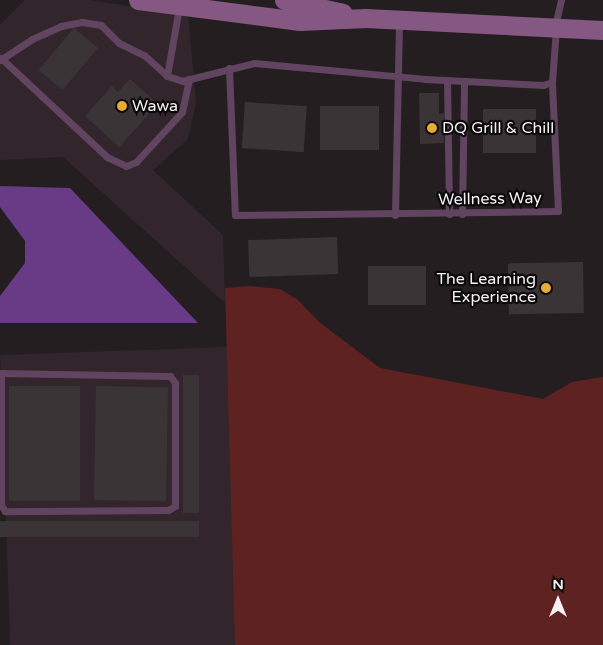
<!DOCTYPE html>
<html>
<head>
<meta charset="utf-8">
<style>
	body { margin:0 }
	#map { position:relative; width:603px; height:645px; overflow:hidden; background:#241e21; font-family:"Varela Round",sans-serif }
	div>[style] { position:absolute }
	[style*='--x'] { left:calc(var(--x)*1px); top:calc(var(--y)*1px); width:calc(var(--w)*1px); rotate:calc(var(--a)*1deg) }
	.built>* { inset:0; background:#32262c; transform-origin:0 0 }
	.green>* { inset:0; background:#5e2220 }
	.water>* { inset:0; background:#693b87 }
	.building>* { inset:0; background:#3b3436; transform-origin:0 0 }
	.service>* { height:7px; margin:-3.5px; padding:0 3.5px; transform-origin:3.5px; border-radius:3.5px; background:#61445f }
	.secondary>* { height:19px; margin:-9.5px; padding:0 9.5px; transform-origin:9.5px; border-radius:9.5px; background:#855783 }
	.dots>* { width:14px; height:14px; translate:-50% -50%; box-sizing:border-box; border:2px solid #0b090a; border-radius:50% }
	span { translate:-50% -50%; white-space:nowrap; text-align:center; line-height:1.15; -webkit-text-stroke:4.5px #0b090a; paint-order:stroke }
	.poi-label { font-size:16px; color:#f5f1f2 }
	.left { translate:0 -50%; text-align:left }
	.right { translate:-100% -50%; text-align:right }
	.street-label { font-size:16px; color:#f5f1f2 }
	.north { position:absolute; left:533px; top:575px; width:50px; height:50px; -webkit-text-stroke:4px #0b090a; paint-order:stroke; rotate:0deg; font-size:14px; font-weight:700; line-height:20px; text-align:center; color:#f5f1f2 }
	.north::after { content:''; display:block; margin:auto; width:18px; height:22px; background:#f5f1f2; clip-path:polygon(50% 0,100% 100%,50% 72%,0 100%) }
</style>
</head>
<body>
<div id="map">
	<div class="built">
		<div style="clip-path:polygon(25px 0,89px 0,188px 15px,196px 102px,188px 139px,153px 170px,223px 235px,225px 303px,63px 157px,0 160px,0 25px)"></div>
		<div style="left:227px;top:347px;width:298px;height:227px;rotate:88deg"></div>
	</div>
	<div class="green">
		<div style="clip-path:polygon(249px 286px,280px 289px,298px 300px,319px 322px,380px 368px,543px 399px,572px 382px,603px 377px,603px 645px,235px 645px,225px 288px)"></div>
	</div>
	<div class="water">
		<div style="clip-path:polygon(0 186px,70px 188px,198px 323px,0 323px,0 296px,25px 263px,25px 241px,0 207px)"></div>
	</div>
	<div class="building">
		<div style="left:74px;top:28px;width:31px;height:55px;rotate:40deg"></div>
		<div style="clip-path:polygon(130px 79px,158px 104px,119px 147px,85px 116px,112px 86px,118px 92px)"></div>
		<div style="clip-path:polygon(419px 93px,439px 93px,439px 114px,444px 113px,444px 143px,420px 144px)"></div>
		<div style="left:245px;top:102px;width:62px;height:46px;rotate:4deg"></div>
		<div style="left:320px;top:106px;width:59px;height:44px"></div>
		<div style="left:483px;top:109px;width:53px;height:44px"></div>
		<div style="left:337px;top:237px;width:37px;height:89px;rotate:88deg"></div>
		<div style="left:583px;top:262px;width:51px;height:75px;rotate:89deg"></div>
		<div style="left:368px;top:266px;width:58px;height:39px"></div>
		<div style="left:183px;top:375px;width:16px;height:138px"></div>
		<div style="left:9px;top:386px;width:71px;height:115px"></div>
		<div style="left:96px;top:386px;width:72px;height:114px;rotate:1deg"></div>
		<div style="left:0;top:521px;width:199px;height:16px"></div>
	</div>
	<div class="service">
		<div style="--x:555;--y:26;--w:27;--a:-77"></div>
		<div style="--x:1;--y:58;--w:145;--a:43"></div>
		<div style="--x:107;--y:157;--w:21;--a:25"></div>
		<div style="--x:126;--y:166;--w:11;--a:-22"></div>
		<div style="--x:136;--y:162;--w:68;--a:-47.4"></div>
		<div style="--x:182;--y:112;--w:34;--a:-78"></div>
		<div style="--x:0;--y:60;--w:38;--a:-33"></div>
		<div style="--x:32;--y:39;--w:32;--a:-24"></div>
		<div style="--x:61;--y:26;--w:21;--a:-11"></div>
		<div style="--x:82;--y:22;--w:19;--a:9"></div>
		<div style="--x:101;--y:25;--w:25;--a:45"></div>
		<div style="--x:119;--y:43;--w:28;--a:26"></div>
		<div style="--x:144;--y:55;--w:31;--a:42"></div>
		<div style="--x:167;--y:76;--w:16;--a:18"></div>
		<div style="--x:182;--y:81;--w:74;--a:-14"></div>
		<div style="--x:254;--y:63;--w:172;--a:5.3"></div>
		<div style="--x:425;--y:79;--w:118;--a:2.9"></div>
		<div style="--x:543;--y:85;--w:9;--a:-18"></div>
		<div style="--x:229;--y:68;--w:147;--a:87.7"></div>
		<div style="--x:235;--y:215;--w:323;--a:-0.7"></div>
		<div style="--x:558;--y:211;--w:129;--a:-92.7"></div>
		<div style="--x:552;--y:82;--w:53;--a:-85.7"></div>
		<div style="--x:167;--y:76;--w:70;--a:-80.1"></div>
		<div style="--x:447;--y:80;--w:134;--a:89.1"></div>
		<div style="--x:462;--y:214;--w:133;--a:-89.1"></div>
		<div style="--x:395;--y:215;--w:194;--a:-88.8"></div>
		<div style="--x:0;--y:373;--w:1;--a:0"></div>
		<div style="--x:1;--y:373;--w:169;--a:1"></div>
		<div style="--x:170;--y:376;--w:9;--a:54"></div>
		<div style="--x:175;--y:383;--w:123;--a:90"></div>
		<div style="--x:175;--y:506;--w:8;--a:150"></div>
		<div style="--x:168;--y:510;--w:163;--a:179.6"></div>
		<div style="--x:5;--y:511;--w:7;--a:-124"></div>
		<div style="--x:1;--y:505;--w:132;--a:-90"></div>
	</div>
	<div class="secondary">
		<div style="--x:138;--y:0;--w:163;--a:7.4"></div>
		<div style="--x:300;--y:21;--w:66;--a:-2.6"></div>
		<div style="--x:366;--y:18;--w:237;--a:2.9"></div>
		<div style="--x:284;--y:0;--w:60;--a:12.4"></div>
	</div>
	<div class="dots">
		<div style="left:122px;top:106px;background:#e6ac36"></div>
		<div style="left:432px;top:128px;background:#e6ac36"></div>
		<div style="left:546px;top:288px;background:#e6ac36"></div>
	</div>
	<div class="poi-label">
		<span class="left" style="left:132px;top:106px">Wawa</span>
		<span class="left" style="left:442px;top:128px">DQ Grill &amp; Chill</span>
		<span class="right" style="left:536px;top:288px">The Learning<br>Experience</span>
	</div>
	<div class="street-label">
		<span style="left:490px;top:199px;rotate:-1deg">Wellness Way</span>
	</div>
	<div class="north">N</div>
</div>
</body>
</html>
